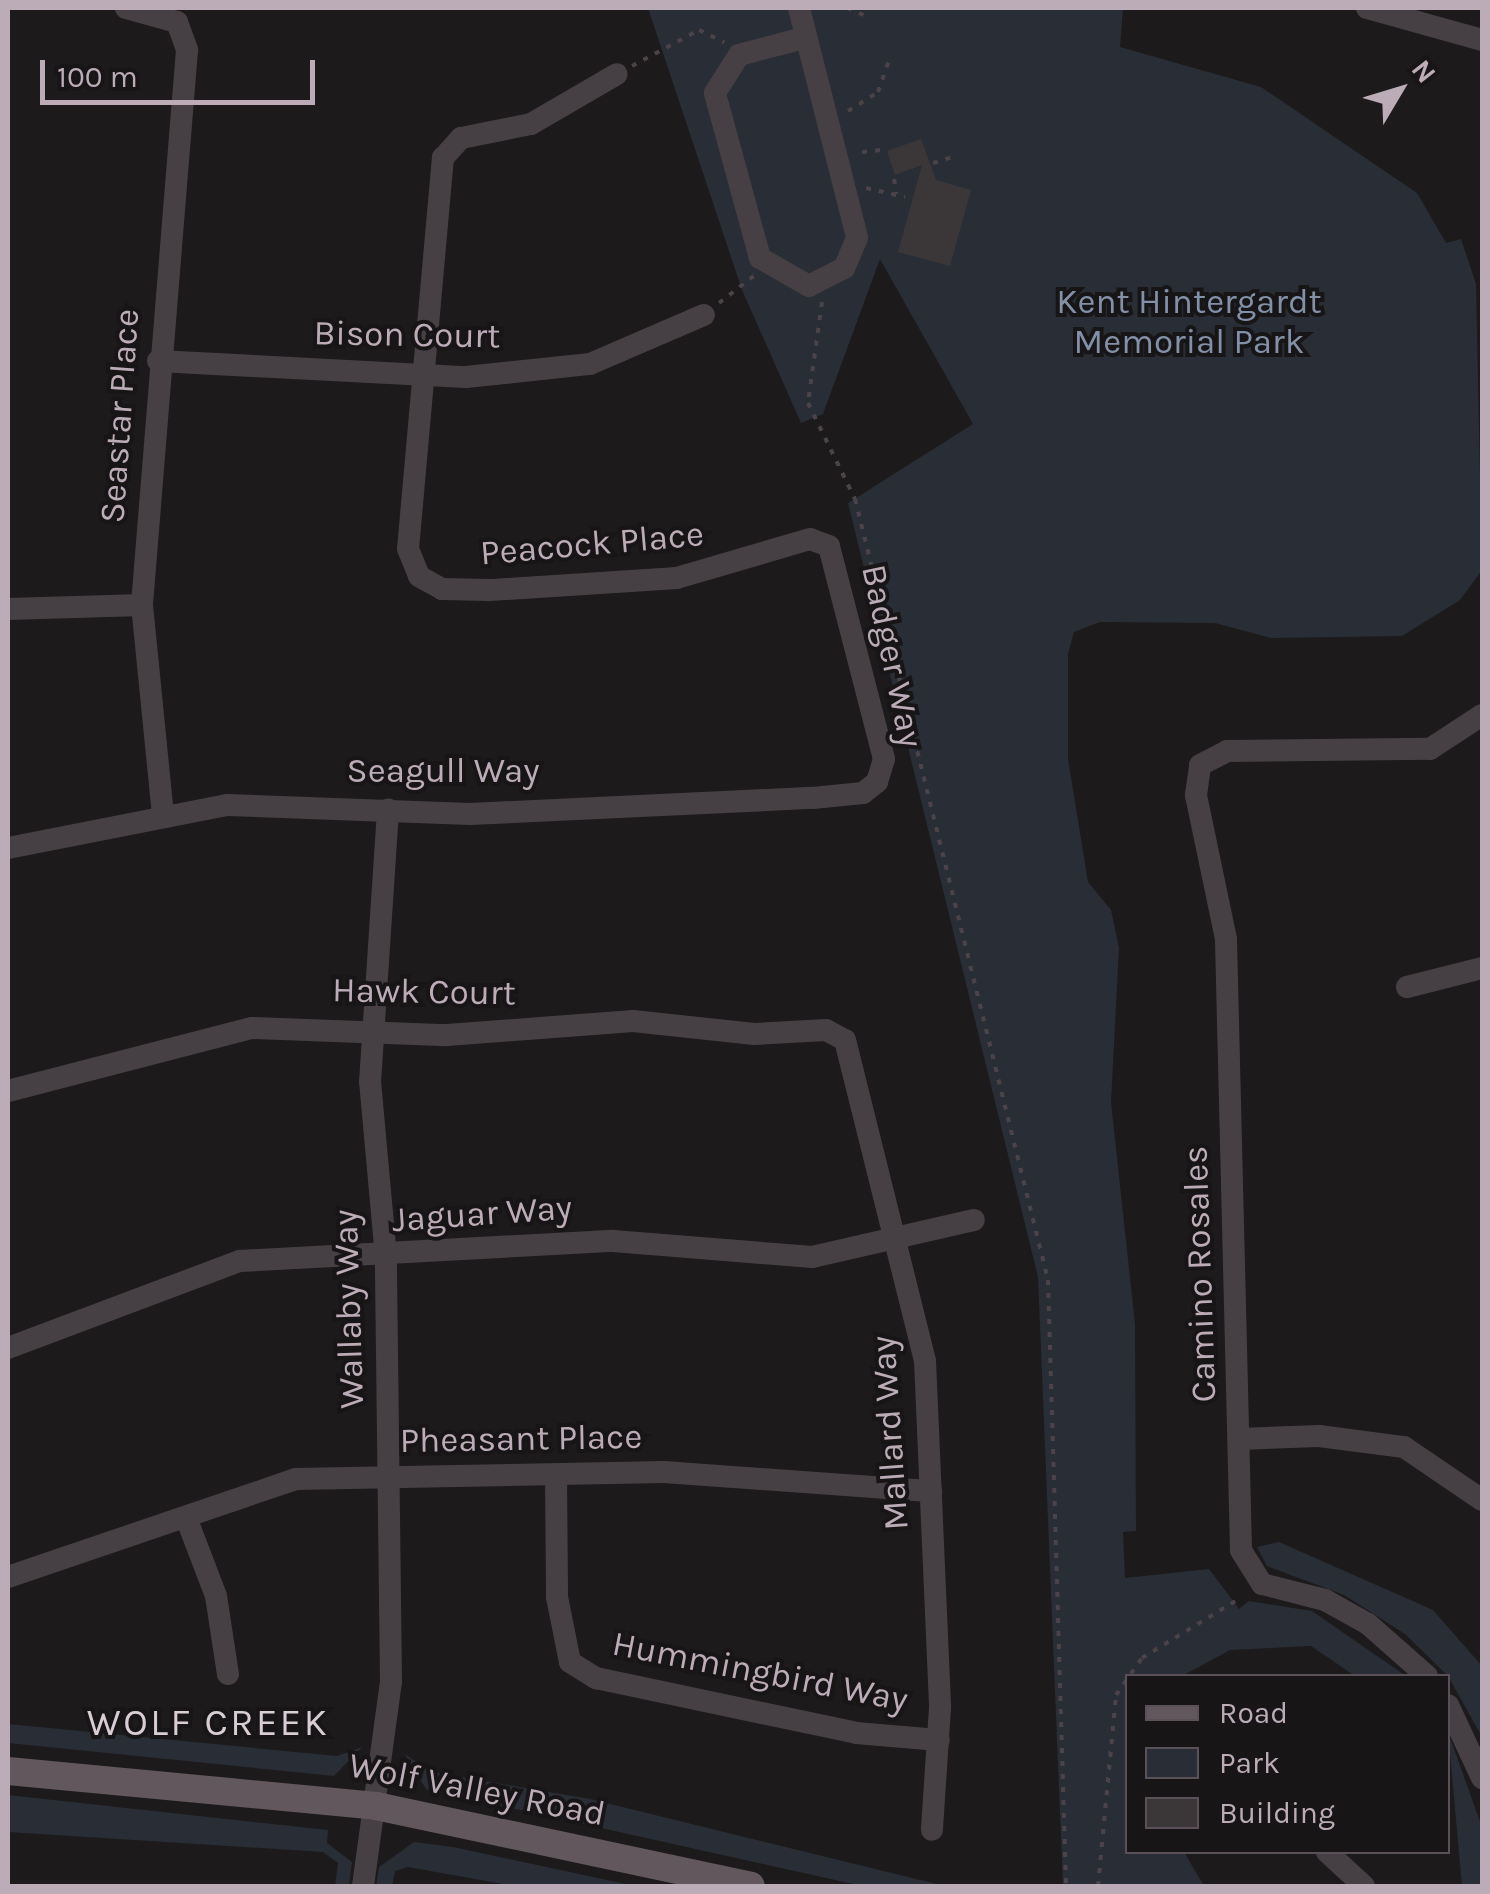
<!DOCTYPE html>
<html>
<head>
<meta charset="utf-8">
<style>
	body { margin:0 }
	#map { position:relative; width:1490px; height:1894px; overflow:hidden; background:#1c1a1b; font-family:Karla,sans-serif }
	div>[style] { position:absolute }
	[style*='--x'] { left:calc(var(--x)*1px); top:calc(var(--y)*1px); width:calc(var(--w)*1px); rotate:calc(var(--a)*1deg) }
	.green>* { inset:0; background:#292d35 }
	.building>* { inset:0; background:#3b3739 }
	.path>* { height:4px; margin-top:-2px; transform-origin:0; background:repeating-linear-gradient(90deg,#4b4348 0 5px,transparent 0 13px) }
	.minor>* { height:22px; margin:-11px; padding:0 11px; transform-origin:11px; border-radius:11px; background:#464044 }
	.major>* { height:28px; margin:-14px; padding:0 14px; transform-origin:14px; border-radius:14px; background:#61575d }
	span { translate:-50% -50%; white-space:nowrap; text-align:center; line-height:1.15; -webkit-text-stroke:8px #171516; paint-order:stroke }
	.park-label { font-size:35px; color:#8290a8 }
	.street-label { font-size:35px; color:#bcacb8 }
	.neighbourhood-label { font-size:38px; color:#d8cdd5; letter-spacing:2.5px }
	.frame { position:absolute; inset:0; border:10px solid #bcacb8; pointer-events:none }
	.legend { position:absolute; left:1125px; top:1674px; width:325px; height:180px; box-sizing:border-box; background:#171516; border:2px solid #595157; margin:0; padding:12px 18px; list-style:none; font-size:30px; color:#bcacb8 }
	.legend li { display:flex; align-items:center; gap:20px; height:50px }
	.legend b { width:50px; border:2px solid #595157 }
	.north { position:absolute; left:1350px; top:40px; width:100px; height:100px; -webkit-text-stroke:8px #171516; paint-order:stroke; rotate:52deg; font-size:28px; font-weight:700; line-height:40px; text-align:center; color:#bcacb8 }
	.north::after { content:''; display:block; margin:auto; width:35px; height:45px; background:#bcacb8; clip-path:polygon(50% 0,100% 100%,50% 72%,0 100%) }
	.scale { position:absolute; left:40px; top:60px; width:275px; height:45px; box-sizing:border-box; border:5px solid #bcacb8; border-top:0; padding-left:12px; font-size:30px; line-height:35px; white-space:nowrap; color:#bcacb8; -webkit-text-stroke:8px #171516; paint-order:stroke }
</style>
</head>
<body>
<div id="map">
	<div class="green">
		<div style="clip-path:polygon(648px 8px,1123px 8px,1120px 47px,1261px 87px,1417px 193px,1446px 243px,1461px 239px,1476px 284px,1482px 570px,1460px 600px,1402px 636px,1271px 638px,1215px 623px,1100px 622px,1074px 632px,1068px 654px,1068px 759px,1088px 882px,1111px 910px,1119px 948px,1111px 1102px,1135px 1324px,1136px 1531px,1123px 1532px,1125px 1578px,1209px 1569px,1239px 1609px,1249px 1601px,1312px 1611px,1406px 1676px,1355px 1676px,1311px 1646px,1230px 1650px,1182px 1676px,1128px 1676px,1128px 1852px,1184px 1852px,1204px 1886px,1063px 1886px,1038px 1277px,848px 503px,973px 424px,880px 259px,823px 414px,801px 423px,742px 290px)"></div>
		<div style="clip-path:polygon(1279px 1542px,1433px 1610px,1482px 1666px,1482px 1737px,1448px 1676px,1405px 1634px,1344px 1595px,1267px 1566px,1257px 1547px)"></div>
		<div style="clip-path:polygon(8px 1724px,337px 1756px,362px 1747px,334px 1776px,8px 1743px)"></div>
		<div style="clip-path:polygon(1448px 1732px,1482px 1827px,1482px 1886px,1462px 1886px)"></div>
		<div style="clip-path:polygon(405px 1754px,431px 1772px,590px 1799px,945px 1886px,862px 1886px,426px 1789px)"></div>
		<div style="clip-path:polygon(8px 1795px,328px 1830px,327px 1843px,352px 1862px,349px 1886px,335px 1886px,338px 1863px,323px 1852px,8px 1832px)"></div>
		<div style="clip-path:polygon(414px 1842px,453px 1847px,635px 1886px,514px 1886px,408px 1867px,395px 1871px,392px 1886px,376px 1886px,379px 1867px)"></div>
	</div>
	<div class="building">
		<div style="clip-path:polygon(921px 139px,936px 180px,971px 190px,950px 266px,898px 252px,922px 165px,895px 175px,887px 151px)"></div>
	</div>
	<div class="path">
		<div style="--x:847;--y:8;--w:25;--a:23"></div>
		<div style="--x:632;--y:66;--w:76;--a:-28.2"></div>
		<div style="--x:699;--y:30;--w:28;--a:26"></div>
		<div style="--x:848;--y:111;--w:36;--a:-32"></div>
		<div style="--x:878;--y:92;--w:37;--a:-71"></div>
		<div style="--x:862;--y:152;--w:19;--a:-6"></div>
		<div style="--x:933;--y:163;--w:21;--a:-17"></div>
		<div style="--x:894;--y:179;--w:15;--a:82"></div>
		<div style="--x:866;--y:188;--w:40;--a:13"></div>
		<div style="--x:822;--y:302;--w:102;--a:97.9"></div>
		<div style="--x:808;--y:403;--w:107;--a:63.9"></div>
		<div style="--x:855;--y:499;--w:804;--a:76.12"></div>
		<div style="--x:1048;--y:1280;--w:606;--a:88.3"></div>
		<div style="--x:719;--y:303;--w:46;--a:-37.9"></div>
		<div style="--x:1098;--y:1886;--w:192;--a:-84.6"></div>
		<div style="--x:1116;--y:1695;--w:45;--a:-54.9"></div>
		<div style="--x:1142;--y:1658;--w:111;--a:-31.4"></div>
	</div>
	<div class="minor">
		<div style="--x:126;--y:8;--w:53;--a:15.4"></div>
		<div style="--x:177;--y:22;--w:30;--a:70"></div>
		<div style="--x:187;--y:50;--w:557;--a:94.64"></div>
		<div style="--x:142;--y:605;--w:213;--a:84.3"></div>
		<div style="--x:799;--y:8;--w:237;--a:75.8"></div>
		<div style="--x:857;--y:238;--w:33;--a:113"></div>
		<div style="--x:844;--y:268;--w:39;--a:153"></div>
		<div style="--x:809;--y:286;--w:56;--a:-150.3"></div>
		<div style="--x:760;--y:258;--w:171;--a:-105.3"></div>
		<div style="--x:715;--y:93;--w:45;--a:-57.7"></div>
		<div style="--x:739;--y:55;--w:67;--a:-14.7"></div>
		<div style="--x:1367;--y:8;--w:119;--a:15.5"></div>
		<div style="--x:158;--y:361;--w:308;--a:3"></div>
		<div style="--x:466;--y:377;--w:125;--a:-6"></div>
		<div style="--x:590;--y:364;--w:124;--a:-23.3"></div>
		<div style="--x:8;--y:609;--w:134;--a:-1.7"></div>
		<div style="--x:8;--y:848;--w:223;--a:-11.1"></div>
		<div style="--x:227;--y:805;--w:243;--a:2.1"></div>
		<div style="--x:470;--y:814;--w:343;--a:-2.7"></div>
		<div style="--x:813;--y:798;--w:50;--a:-5.7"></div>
		<div style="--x:863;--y:793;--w:18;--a:-38"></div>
		<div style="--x:877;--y:782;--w:24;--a:-73"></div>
		<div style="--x:884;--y:759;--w:220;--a:-104.5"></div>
		<div style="--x:829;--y:546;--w:20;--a:-160"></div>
		<div style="--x:810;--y:539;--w:139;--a:163.7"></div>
		<div style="--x:677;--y:578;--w:188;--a:176.3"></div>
		<div style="--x:489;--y:590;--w:47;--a:-178.8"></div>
		<div style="--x:442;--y:589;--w:26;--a:-151"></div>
		<div style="--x:419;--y:576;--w:29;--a:-112"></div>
		<div style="--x:408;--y:549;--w:393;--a:-84.9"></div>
		<div style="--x:443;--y:158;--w:27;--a:-48"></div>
		<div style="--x:461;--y:138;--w:71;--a:-11.3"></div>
		<div style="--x:531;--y:124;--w:99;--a:-30.2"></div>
		<div style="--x:1407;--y:987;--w:77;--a:-14.2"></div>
		<div style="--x:8;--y:1091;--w:252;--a:-14.5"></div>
		<div style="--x:252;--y:1028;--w:195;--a:2.1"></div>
		<div style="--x:447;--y:1035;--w:187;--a:-4.3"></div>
		<div style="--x:633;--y:1021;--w:122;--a:6.1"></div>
		<div style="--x:754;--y:1034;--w:72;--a:-3.2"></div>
		<div style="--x:826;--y:1030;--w:21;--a:28"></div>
		<div style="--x:845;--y:1040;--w:331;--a:76"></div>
		<div style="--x:925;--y:1361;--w:347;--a:87.5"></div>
		<div style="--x:940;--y:1708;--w:122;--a:93.8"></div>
		<div style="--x:8;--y:1348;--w:248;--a:-20.6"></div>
		<div style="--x:240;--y:1261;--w:374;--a:-3.1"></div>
		<div style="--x:613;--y:1241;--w:200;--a:4.6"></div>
		<div style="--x:812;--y:1257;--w:166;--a:-12.9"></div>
		<div style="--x:1240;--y:1439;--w:79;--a:-2.2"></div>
		<div style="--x:1319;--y:1436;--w:86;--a:7.4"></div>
		<div style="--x:1404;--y:1447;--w:94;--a:34.2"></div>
		<div style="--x:556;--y:1475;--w:122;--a:89.5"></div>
		<div style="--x:557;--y:1597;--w:66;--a:78.7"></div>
		<div style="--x:570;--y:1662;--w:31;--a:32"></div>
		<div style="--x:596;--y:1678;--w:266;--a:11.9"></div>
		<div style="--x:856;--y:1733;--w:83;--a:4.8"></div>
		<div style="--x:187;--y:1520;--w:81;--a:69.1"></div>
		<div style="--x:216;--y:1596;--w:79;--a:81.3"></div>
		<div style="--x:8;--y:1577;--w:304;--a:-18.8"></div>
		<div style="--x:296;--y:1479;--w:368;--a:-1.1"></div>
		<div style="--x:664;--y:1472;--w:268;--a:4.1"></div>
		<div style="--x:1427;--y:1676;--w:79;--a:-138.6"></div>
		<div style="--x:1368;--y:1624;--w:49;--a:-150.8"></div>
		<div style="--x:1325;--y:1600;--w:65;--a:-165.7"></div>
		<div style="--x:1262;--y:1584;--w:40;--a:-122"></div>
		<div style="--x:1241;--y:1550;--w:611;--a:-91.41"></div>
		<div style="--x:1226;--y:939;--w:147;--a:-101.8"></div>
		<div style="--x:1196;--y:795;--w:30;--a:-82"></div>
		<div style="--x:1200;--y:765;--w:30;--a:-27"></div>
		<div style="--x:1227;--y:751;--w:203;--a:-0.6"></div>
		<div style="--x:1430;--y:749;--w:62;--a:-33.2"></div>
		<div style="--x:1448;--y:1705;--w:81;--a:65"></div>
		<div style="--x:1327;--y:1852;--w:50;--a:42.6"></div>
		<div style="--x:363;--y:1886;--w:207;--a:-82.2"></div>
		<div style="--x:391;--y:1681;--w:424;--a:-90.7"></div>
		<div style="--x:386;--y:1257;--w:176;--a:-95.2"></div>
		<div style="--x:370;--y:1082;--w:273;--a:-86.2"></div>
	</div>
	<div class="major">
		<div style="--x:8;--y:1771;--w:370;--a:5.4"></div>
		<div style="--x:376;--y:1806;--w:383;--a:12"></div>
	</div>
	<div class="park-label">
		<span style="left:1189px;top:322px">Kent Hintergardt<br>Memorial Park</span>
	</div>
	<div class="street-label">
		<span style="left:407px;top:335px;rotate:1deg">Bison Court</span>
		<span style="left:120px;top:416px;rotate:-86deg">Seastar Place</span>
		<span style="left:592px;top:544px;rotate:-5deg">Peacock Place</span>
		<span style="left:892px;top:656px;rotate:78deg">Badger Way</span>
		<span style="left:443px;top:771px">Seagull Way</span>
		<span style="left:424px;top:992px;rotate:1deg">Hawk Court</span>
		<span style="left:482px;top:1214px;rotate:-4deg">Jaguar Way</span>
		<span style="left:1200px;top:1274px;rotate:-92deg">Camino Rosales</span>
		<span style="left:349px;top:1309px;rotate:-92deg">Wallaby Way</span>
		<span style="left:890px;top:1433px;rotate:-94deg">Mallard Way</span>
		<span style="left:521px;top:1439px;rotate:-1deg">Pheasant Place</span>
		<span style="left:760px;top:1672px;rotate:11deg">Hummingbird Way</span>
		<span style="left:477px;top:1790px;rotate:11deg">Wolf Valley Road</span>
	</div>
	<div class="neighbourhood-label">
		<span style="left:208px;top:1723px">WOLF CREEK</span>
	</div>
	<div class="frame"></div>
	<ul class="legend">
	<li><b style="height:12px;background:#61575d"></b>Road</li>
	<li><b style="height:28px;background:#292d35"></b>Park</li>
	<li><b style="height:28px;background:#3b3739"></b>Building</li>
	</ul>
	<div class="north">N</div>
	<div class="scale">100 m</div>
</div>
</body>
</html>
